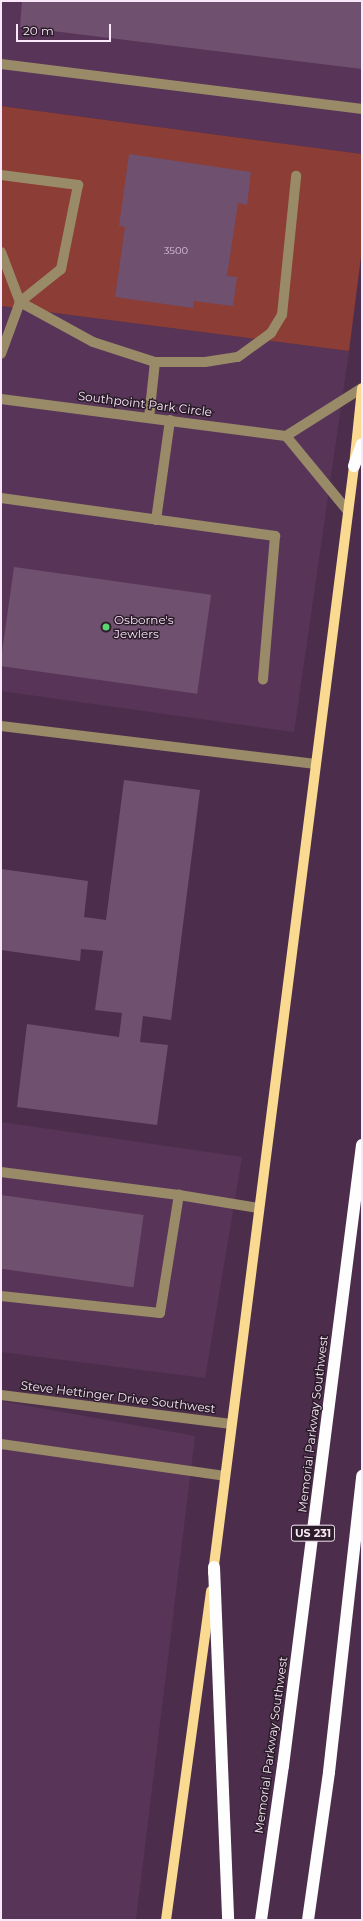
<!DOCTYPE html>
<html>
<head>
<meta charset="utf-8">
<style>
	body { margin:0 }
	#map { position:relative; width:363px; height:1921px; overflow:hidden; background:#4c2e4c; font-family:Montserrat,sans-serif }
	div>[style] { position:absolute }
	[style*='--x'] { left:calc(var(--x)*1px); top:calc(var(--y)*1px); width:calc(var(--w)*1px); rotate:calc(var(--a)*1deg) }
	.built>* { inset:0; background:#583558 }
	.green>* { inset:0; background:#8b3d36 }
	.building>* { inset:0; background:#70506f; transform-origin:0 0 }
	.minor>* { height:10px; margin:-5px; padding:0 5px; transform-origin:5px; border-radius:5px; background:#9a8b68 }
	.major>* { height:10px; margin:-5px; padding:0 5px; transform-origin:5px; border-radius:5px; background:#fada91 }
	.highway>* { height:12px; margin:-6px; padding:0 6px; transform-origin:6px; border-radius:6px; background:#fefefe }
	.dots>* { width:11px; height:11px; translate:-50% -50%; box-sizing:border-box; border:2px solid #2a1c29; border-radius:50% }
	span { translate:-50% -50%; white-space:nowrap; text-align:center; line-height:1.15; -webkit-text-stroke:3px #2a1c29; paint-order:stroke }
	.number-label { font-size:10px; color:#d7c0d6 }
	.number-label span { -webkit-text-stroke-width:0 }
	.shield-label span { padding:1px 3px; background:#2a1c29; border:1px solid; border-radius:3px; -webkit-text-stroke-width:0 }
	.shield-label { font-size:11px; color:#f9e6f8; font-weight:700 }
	.street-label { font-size:12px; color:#f9e6f8 }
	.poi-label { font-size:12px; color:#f9e6f8 }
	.left { translate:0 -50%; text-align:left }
	.frame { position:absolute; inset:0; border:2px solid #f9e6f8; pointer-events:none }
	.scale { position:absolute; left:16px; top:24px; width:95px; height:18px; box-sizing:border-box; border:2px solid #f9e6f8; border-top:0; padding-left:5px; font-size:12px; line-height:14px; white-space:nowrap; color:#f9e6f8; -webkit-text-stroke:3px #2a1c29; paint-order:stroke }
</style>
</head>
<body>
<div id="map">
	<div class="built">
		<div style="clip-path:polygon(1px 1px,362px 1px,362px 154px,1px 106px)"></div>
		<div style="clip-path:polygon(1px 306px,349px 351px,294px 732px,1px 691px)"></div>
		<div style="clip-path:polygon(1px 1122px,242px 1157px,205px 1378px,1px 1352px)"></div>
		<div style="clip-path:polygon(1px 1401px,195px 1436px,136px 1920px,1px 1920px)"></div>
	</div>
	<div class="green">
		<div style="clip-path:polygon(1px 106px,362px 154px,362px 249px,349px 351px,1px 306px)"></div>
	</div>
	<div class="building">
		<div style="clip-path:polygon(22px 1px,362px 1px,362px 69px,20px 27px)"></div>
		<div style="clip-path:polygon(129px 154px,251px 172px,247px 205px,238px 203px,227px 276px,237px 277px,233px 306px,194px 301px,193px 308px,115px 297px,125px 227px,119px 226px)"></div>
		<div style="left:14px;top:567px;width:199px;height:100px;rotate:8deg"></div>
		<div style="clip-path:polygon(124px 780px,200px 790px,171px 1020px,143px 1016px,140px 1042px,168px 1045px,157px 1125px,17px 1107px,27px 1024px,119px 1037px,122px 1013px,95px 1010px,103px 951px,81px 949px,80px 961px,1px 950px,1px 869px,88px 881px,84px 917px,106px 920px)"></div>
		<div style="left:1px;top:1195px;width:144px;height:73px;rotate:8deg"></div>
	</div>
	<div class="minor">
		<div style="--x:1;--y:64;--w:364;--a:7.1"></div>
		<div style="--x:1;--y:175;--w:78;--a:7.4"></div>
		<div style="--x:78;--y:185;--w:86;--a:101.4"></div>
		<div style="--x:61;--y:269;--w:53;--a:141.2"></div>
		<div style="--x:20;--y:302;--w:55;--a:110.1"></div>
		<div style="--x:1;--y:252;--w:53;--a:69.2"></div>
		<div style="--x:20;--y:302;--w:83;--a:28.7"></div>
		<div style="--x:93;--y:342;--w:65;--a:17.9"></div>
		<div style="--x:155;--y:362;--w:50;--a:0"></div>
		<div style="--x:205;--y:362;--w:33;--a:-9"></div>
		<div style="--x:238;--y:357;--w:41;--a:-36"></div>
		<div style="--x:271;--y:333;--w:21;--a:-59"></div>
		<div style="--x:282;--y:315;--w:140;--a:-84.2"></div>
		<div style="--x:1;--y:399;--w:287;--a:7.4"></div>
		<div style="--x:149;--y:418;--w:56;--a:-83.9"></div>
		<div style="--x:1;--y:498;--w:277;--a:7.9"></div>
		<div style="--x:275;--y:536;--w:144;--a:94.8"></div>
		<div style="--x:347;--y:510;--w:96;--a:-129.5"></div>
		<div style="--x:286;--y:436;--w:90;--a:-32.3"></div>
		<div style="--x:156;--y:520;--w:101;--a:-82"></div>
		<div style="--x:1;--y:726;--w:317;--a:6.9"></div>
		<div style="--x:1;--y:1172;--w:179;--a:7.4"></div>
		<div style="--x:179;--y:1195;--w:80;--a:9.3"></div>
		<div style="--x:1;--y:1296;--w:160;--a:6.1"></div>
		<div style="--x:160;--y:1313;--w:120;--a:-80.9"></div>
		<div style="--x:1;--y:1395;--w:232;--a:7.2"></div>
		<div style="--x:1;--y:1444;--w:226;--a:8.1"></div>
	</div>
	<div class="major">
		<div style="--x:213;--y:1573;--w:1116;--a:-82.74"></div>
		<div style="--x:354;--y:466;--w:78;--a:-84.1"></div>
		<div style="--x:166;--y:1920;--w:332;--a:-82.2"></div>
	</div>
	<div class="highway">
		<div style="--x:354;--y:466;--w:23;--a:-70"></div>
		<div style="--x:214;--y:1567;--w:353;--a:87.7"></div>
		<div style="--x:261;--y:1920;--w:156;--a:-81.9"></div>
		<div style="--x:283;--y:1766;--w:626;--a:-82.75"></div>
		<div style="--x:308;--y:1920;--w:149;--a:-81.9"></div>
		<div style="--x:329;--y:1772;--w:298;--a:-83.6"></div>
	</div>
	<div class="dots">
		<div style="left:106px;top:627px;background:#5ad56f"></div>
	</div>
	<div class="number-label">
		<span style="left:176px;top:251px">3500</span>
	</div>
	<div class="shield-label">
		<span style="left:313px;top:1533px">US 231</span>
	</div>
	<div class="street-label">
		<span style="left:145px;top:404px;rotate:7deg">Southpoint Park Circle</span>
		<span style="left:118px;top:1397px;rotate:7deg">Steve Hettinger Drive Southwest</span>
		<span style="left:313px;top:1424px;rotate:-83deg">Memorial Parkway Southwest</span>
		<span style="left:271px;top:1745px;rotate:-82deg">Memorial Parkway Southwest</span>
	</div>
	<div class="poi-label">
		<span class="left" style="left:114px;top:627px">Osborne's<br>Jewlers</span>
	</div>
	<div class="frame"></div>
	<div class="scale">20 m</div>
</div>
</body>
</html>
